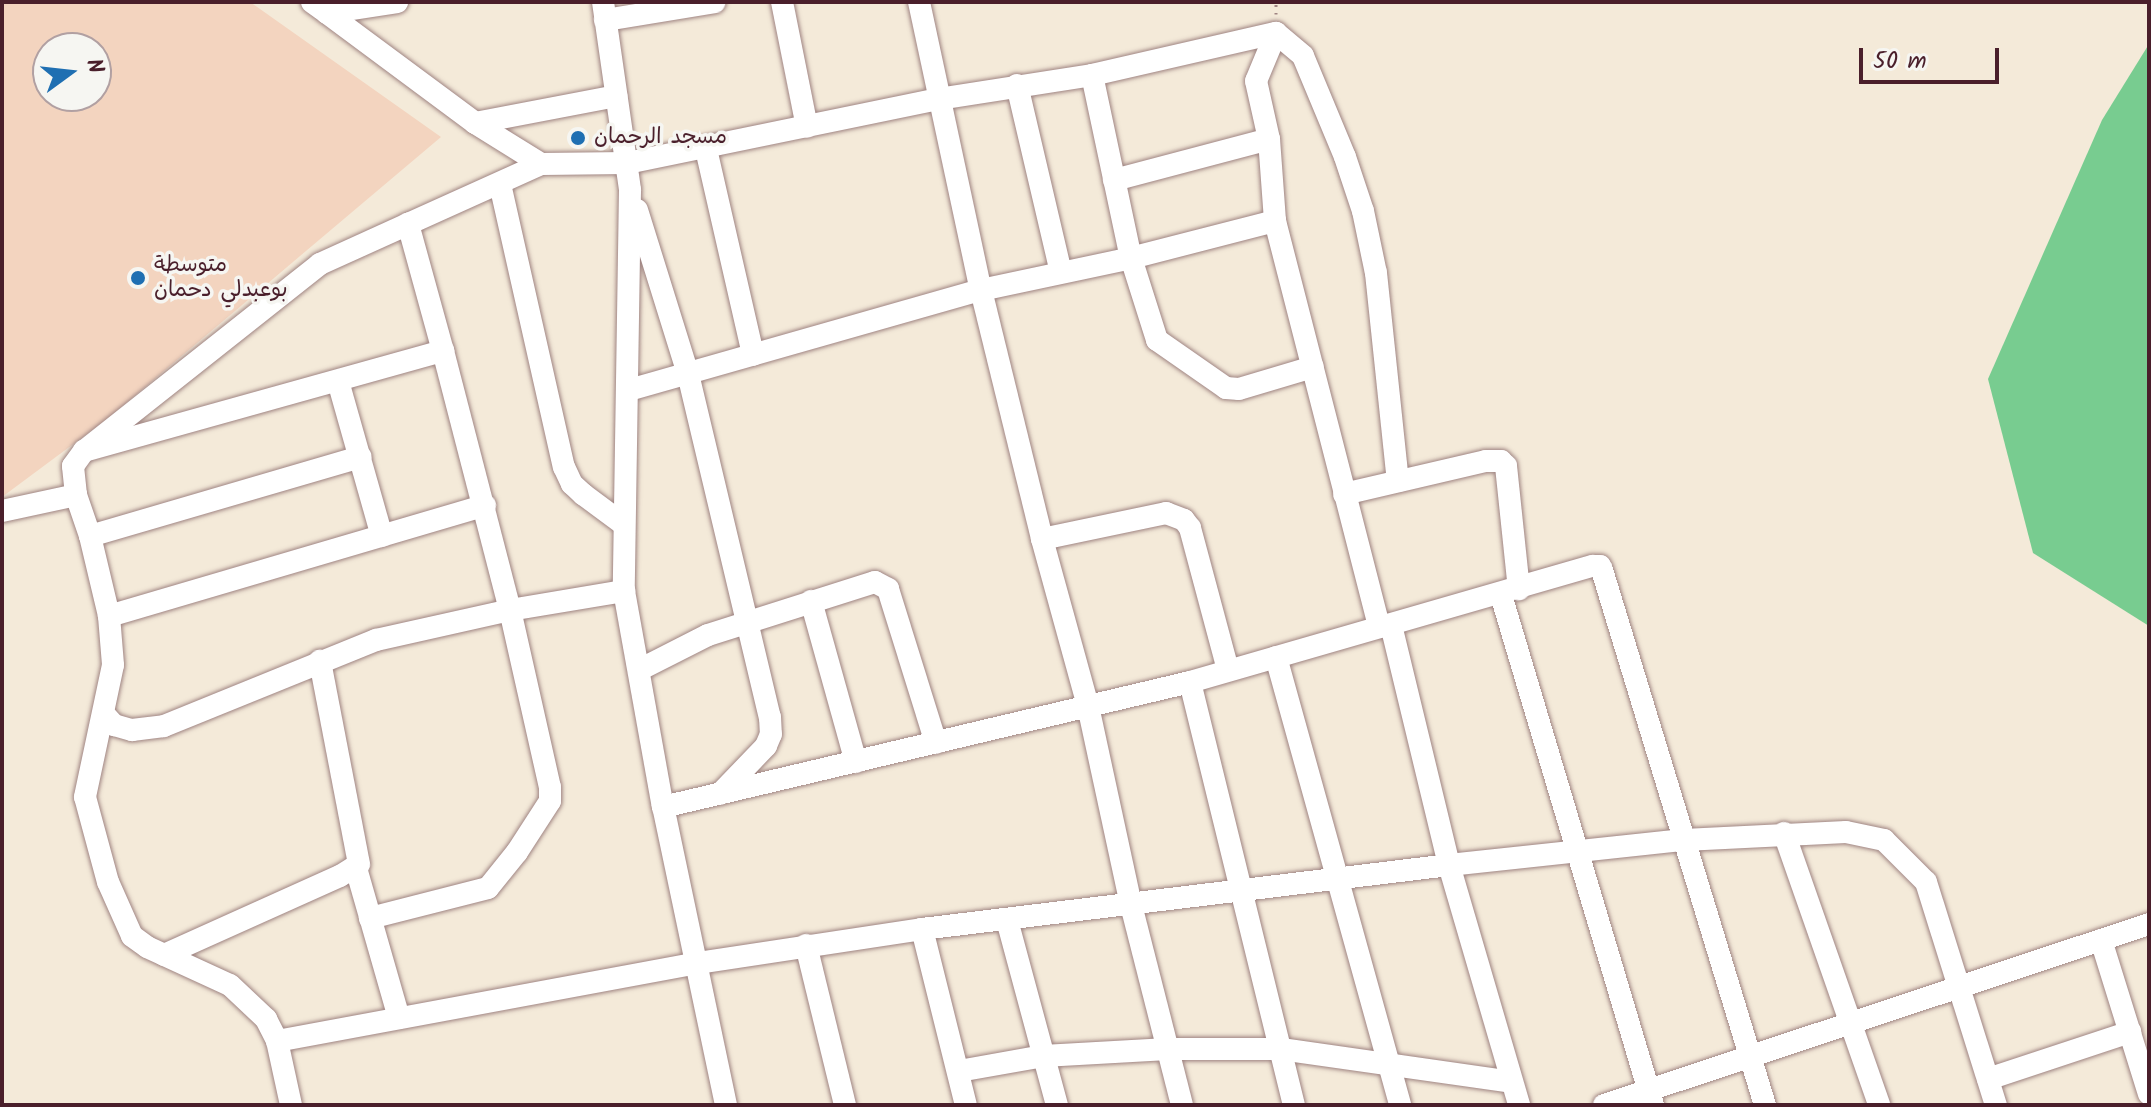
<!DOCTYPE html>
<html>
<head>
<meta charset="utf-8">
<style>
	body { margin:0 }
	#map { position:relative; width:2151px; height:1107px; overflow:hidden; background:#f4ead9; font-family:Kalam,"Playpen Sans Arabic",sans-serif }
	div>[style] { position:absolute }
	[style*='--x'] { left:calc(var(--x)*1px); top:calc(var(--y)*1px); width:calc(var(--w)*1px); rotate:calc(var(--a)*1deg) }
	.built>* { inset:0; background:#f3d4bf }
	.green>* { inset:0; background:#78cc90 }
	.path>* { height:3px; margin-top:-1.5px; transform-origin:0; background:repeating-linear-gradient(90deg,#9f8482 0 2px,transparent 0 8px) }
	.roads { filter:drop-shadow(0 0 2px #9f8482) drop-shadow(0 0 2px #9f8482) }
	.street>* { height:22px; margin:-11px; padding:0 11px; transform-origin:11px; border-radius:11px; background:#fff }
	.dots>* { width:22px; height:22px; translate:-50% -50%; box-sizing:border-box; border:4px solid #f6f6f2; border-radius:50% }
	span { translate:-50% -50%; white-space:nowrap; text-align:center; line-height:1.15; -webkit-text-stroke:7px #f6f6f2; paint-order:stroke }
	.poi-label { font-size:22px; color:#4a1f2b }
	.left { translate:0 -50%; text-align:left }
	.frame { position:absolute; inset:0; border:4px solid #4a1f2b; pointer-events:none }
	.north { position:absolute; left:32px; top:32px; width:80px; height:80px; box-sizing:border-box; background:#f6f6f2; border:2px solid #b1a0a2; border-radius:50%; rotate:75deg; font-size:22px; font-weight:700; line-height:32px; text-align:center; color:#4a1f2b }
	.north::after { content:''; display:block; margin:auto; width:28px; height:36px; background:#1f6fb2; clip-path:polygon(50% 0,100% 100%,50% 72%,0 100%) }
	.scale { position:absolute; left:1859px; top:48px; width:140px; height:36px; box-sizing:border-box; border:4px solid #4a1f2b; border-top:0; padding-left:10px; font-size:24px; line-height:28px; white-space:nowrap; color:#4a1f2b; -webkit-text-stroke:6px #f6f6f2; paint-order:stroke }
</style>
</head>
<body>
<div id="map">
	<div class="built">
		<div style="clip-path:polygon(evenodd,2px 2px,250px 2px,441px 137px,107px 419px,2px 497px,2px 2px,48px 48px,96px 48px,96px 96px,48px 96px,48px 48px)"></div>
	</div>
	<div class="green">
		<div style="clip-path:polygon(2149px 44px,2149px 626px,2033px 553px,1988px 379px,2102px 120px)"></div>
	</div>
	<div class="path">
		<div style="--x:1276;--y:14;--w:12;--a:-90"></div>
	</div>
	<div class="roads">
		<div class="street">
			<div style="--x:312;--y:2;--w:19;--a:36"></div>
			<div style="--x:327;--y:13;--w:71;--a:-8.9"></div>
			<div style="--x:603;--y:2;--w:190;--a:81.8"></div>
			<div style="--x:630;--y:190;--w:401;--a:90.9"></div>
			<div style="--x:624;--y:591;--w:219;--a:79.8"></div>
			<div style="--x:782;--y:2;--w:127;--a:78.7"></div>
			<div style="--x:919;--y:2;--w:295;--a:77.9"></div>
			<div style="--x:981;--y:290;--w:256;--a:76.2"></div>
			<div style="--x:1042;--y:539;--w:173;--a:74.6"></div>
			<div style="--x:1088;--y:706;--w:204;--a:77.8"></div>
			<div style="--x:1131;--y:905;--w:206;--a:75.7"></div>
			<div style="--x:327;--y:13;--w:184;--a:36.6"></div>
			<div style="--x:475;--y:123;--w:78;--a:31.8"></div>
			<div style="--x:605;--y:20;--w:111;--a:-9.3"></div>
			<div style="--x:1276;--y:33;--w:35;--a:40"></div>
			<div style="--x:1303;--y:56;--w:109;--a:67.4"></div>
			<div style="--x:1345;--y:157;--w:57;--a:71.6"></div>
			<div style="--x:1363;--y:211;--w:63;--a:78.2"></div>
			<div style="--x:1376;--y:273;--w:209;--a:84"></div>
			<div style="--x:1092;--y:75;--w:187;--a:78"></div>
			<div style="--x:1131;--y:258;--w:86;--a:72.4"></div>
			<div style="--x:1157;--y:340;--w:84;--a:34.8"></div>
			<div style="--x:1226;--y:388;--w:13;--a:4"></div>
			<div style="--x:1239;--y:389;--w:77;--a:-16.6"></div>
			<div style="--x:1017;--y:85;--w:192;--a:76.8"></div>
			<div style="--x:475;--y:123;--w:144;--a:-10.8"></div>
			<div style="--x:706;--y:149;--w:211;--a:77.1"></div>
			<div style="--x:1114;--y:180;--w:160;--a:-14.8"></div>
			<div style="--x:500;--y:184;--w:290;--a:77.3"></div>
			<div style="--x:564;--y:467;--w:19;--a:65"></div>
			<div style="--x:572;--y:484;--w:16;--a:43"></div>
			<div style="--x:584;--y:495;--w:49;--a:36.6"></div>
			<div style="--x:637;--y:210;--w:172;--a:72.7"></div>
			<div style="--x:688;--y:374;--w:353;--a:76.6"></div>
			<div style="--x:770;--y:717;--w:17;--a:87"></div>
			<div style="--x:771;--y:734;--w:13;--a:113"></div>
			<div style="--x:766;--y:746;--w:66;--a:133.8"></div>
			<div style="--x:443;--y:351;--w:132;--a:-105.4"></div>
			<div style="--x:408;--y:224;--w:146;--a:-24.3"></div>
			<div style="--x:541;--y:164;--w:86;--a:-0.7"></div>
			<div style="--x:627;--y:163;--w:318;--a:-11.6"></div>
			<div style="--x:939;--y:99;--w:155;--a:-8.9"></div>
			<div style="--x:1092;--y:75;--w:189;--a:-12.9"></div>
			<div style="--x:1276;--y:33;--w:52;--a:112.6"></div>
			<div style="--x:1256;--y:81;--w:59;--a:77.4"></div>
			<div style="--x:1269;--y:139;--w:82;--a:85.8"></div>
			<div style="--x:1275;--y:221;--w:419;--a:75.6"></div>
			<div style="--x:338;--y:381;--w:161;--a:74.2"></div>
			<div style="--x:629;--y:390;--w:366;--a:-15.9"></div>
			<div style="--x:981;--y:290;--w:153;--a:-12"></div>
			<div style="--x:1131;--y:258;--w:149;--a:-14.4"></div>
			<div style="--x:84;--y:451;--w:373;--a:-15.6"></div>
			<div style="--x:443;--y:351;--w:268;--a:75.5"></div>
			<div style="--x:510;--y:610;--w:181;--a:77.3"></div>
			<div style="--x:550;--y:787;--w:14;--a:90"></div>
			<div style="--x:550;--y:801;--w:61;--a:122.9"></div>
			<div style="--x:517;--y:852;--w:46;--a:128.9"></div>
			<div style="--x:488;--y:888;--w:122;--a:165.7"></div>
			<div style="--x:1344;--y:494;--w:146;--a:-13.1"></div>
			<div style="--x:1486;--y:461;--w:15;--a:0"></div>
			<div style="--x:1501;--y:461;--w:7;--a:45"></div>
			<div style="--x:1506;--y:466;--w:124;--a:84"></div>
			<div style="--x:76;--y:495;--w:29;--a:-96"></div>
			<div style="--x:73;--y:466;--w:19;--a:-54"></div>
			<div style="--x:84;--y:451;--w:301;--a:-38.4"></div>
			<div style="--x:320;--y:264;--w:97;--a:-24.4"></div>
			<div style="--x:2;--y:511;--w:76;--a:-12.2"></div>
			<div style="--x:76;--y:495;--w:43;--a:71.1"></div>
			<div style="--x:90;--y:536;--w:82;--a:76.6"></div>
			<div style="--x:109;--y:616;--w:49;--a:85.3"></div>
			<div style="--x:113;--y:665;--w:135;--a:102"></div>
			<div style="--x:85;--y:797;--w:88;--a:74.9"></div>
			<div style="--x:108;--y:882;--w:59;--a:66"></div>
			<div style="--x:132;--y:936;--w:19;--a:36"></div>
			<div style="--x:147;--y:947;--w:91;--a:24.6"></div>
			<div style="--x:230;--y:985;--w:50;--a:43.4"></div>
			<div style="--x:266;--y:1019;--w:25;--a:63"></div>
			<div style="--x:90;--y:536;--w:282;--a:-16.3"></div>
			<div style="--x:1042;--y:539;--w:127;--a:-11.8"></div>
			<div style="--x:1166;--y:513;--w:19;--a:21"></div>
			<div style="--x:1184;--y:520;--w:10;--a:53"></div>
			<div style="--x:1190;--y:528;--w:147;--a:75"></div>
			<div style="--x:1501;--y:595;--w:532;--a:73.4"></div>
			<div style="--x:811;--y:601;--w:167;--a:74.4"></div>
			<div style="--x:109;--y:616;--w:392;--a:-16.4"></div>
			<div style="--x:1391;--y:625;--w:247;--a:76.4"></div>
			<div style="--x:1449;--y:865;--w:250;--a:73.7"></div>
			<div style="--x:1276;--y:657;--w:465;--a:74.5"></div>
			<div style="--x:639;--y:670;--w:77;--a:-26.9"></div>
			<div style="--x:708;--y:635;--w:175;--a:-17.6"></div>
			<div style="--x:875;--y:582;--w:15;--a:28"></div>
			<div style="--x:888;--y:589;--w:161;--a:72.7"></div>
			<div style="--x:1190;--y:682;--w:436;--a:76.2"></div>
			<div style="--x:104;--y:714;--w:15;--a:48"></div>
			<div style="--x:114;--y:725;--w:19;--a:16"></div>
			<div style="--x:132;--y:730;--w:32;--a:-7"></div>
			<div style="--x:164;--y:726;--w:229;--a:-22.1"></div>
			<div style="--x:376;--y:640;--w:137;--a:-12.6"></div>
			<div style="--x:510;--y:610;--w:116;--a:-9.5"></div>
			<div style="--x:1784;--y:833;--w:288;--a:70.7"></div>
			<div style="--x:356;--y:868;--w:156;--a:74"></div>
			<div style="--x:1007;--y:920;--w:192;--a:74.9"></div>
			<div style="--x:922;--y:929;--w:181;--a:76"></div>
			<div style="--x:2101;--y:940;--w:161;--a:72.7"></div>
			<div style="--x:806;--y:945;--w:165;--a:76.3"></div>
			<div style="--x:164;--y:955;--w:193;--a:-24.2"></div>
			<div style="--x:340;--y:876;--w:22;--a:-32"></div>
			<div style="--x:359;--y:864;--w:207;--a:-100.9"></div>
			<div style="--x:959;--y:1071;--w:85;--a:-10.1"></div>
			<div style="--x:1043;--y:1056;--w:125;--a:-3.2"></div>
			<div style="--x:1168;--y:1049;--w:113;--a:0"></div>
			<div style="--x:1281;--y:1049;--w:233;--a:8.1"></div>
			<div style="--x:1988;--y:1079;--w:150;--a:-18.3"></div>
			<div style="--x:291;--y:1105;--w:66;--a:-102.3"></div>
			<div style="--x:277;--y:1041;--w:428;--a:-10.5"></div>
			<div style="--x:698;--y:963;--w:227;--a:-8.6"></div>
			<div style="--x:922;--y:929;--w:531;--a:-6.92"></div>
			<div style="--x:1449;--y:865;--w:236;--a:-6.1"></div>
			<div style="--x:1684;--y:840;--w:162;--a:-2.8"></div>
			<div style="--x:1846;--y:832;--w:39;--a:12"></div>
			<div style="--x:1884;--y:840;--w:59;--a:45"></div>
			<div style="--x:1926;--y:882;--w:234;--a:72.6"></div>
			<div style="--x:726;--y:1105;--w:305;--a:-101.9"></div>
			<div style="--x:663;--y:807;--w:542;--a:-13.34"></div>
			<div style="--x:1190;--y:682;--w:419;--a:-16.1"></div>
			<div style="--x:1593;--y:566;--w:7;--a:0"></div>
			<div style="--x:1600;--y:566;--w:4;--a:63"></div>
			<div style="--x:1602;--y:570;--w:559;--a:73.06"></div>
			<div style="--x:1604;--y:1105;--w:574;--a:-18.37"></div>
		</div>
	</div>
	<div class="dots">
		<div style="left:578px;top:138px;background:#1f6fb2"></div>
		<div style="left:138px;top:278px;background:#1f6fb2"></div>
	</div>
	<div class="poi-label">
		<span class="left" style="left:594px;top:138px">مسجد الرحمان</span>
		<span class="left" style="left:154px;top:278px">متوسطة<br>بوعبدلي دحمان</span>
	</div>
	<div class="frame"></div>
	<div class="north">N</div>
	<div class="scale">50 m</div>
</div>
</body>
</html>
